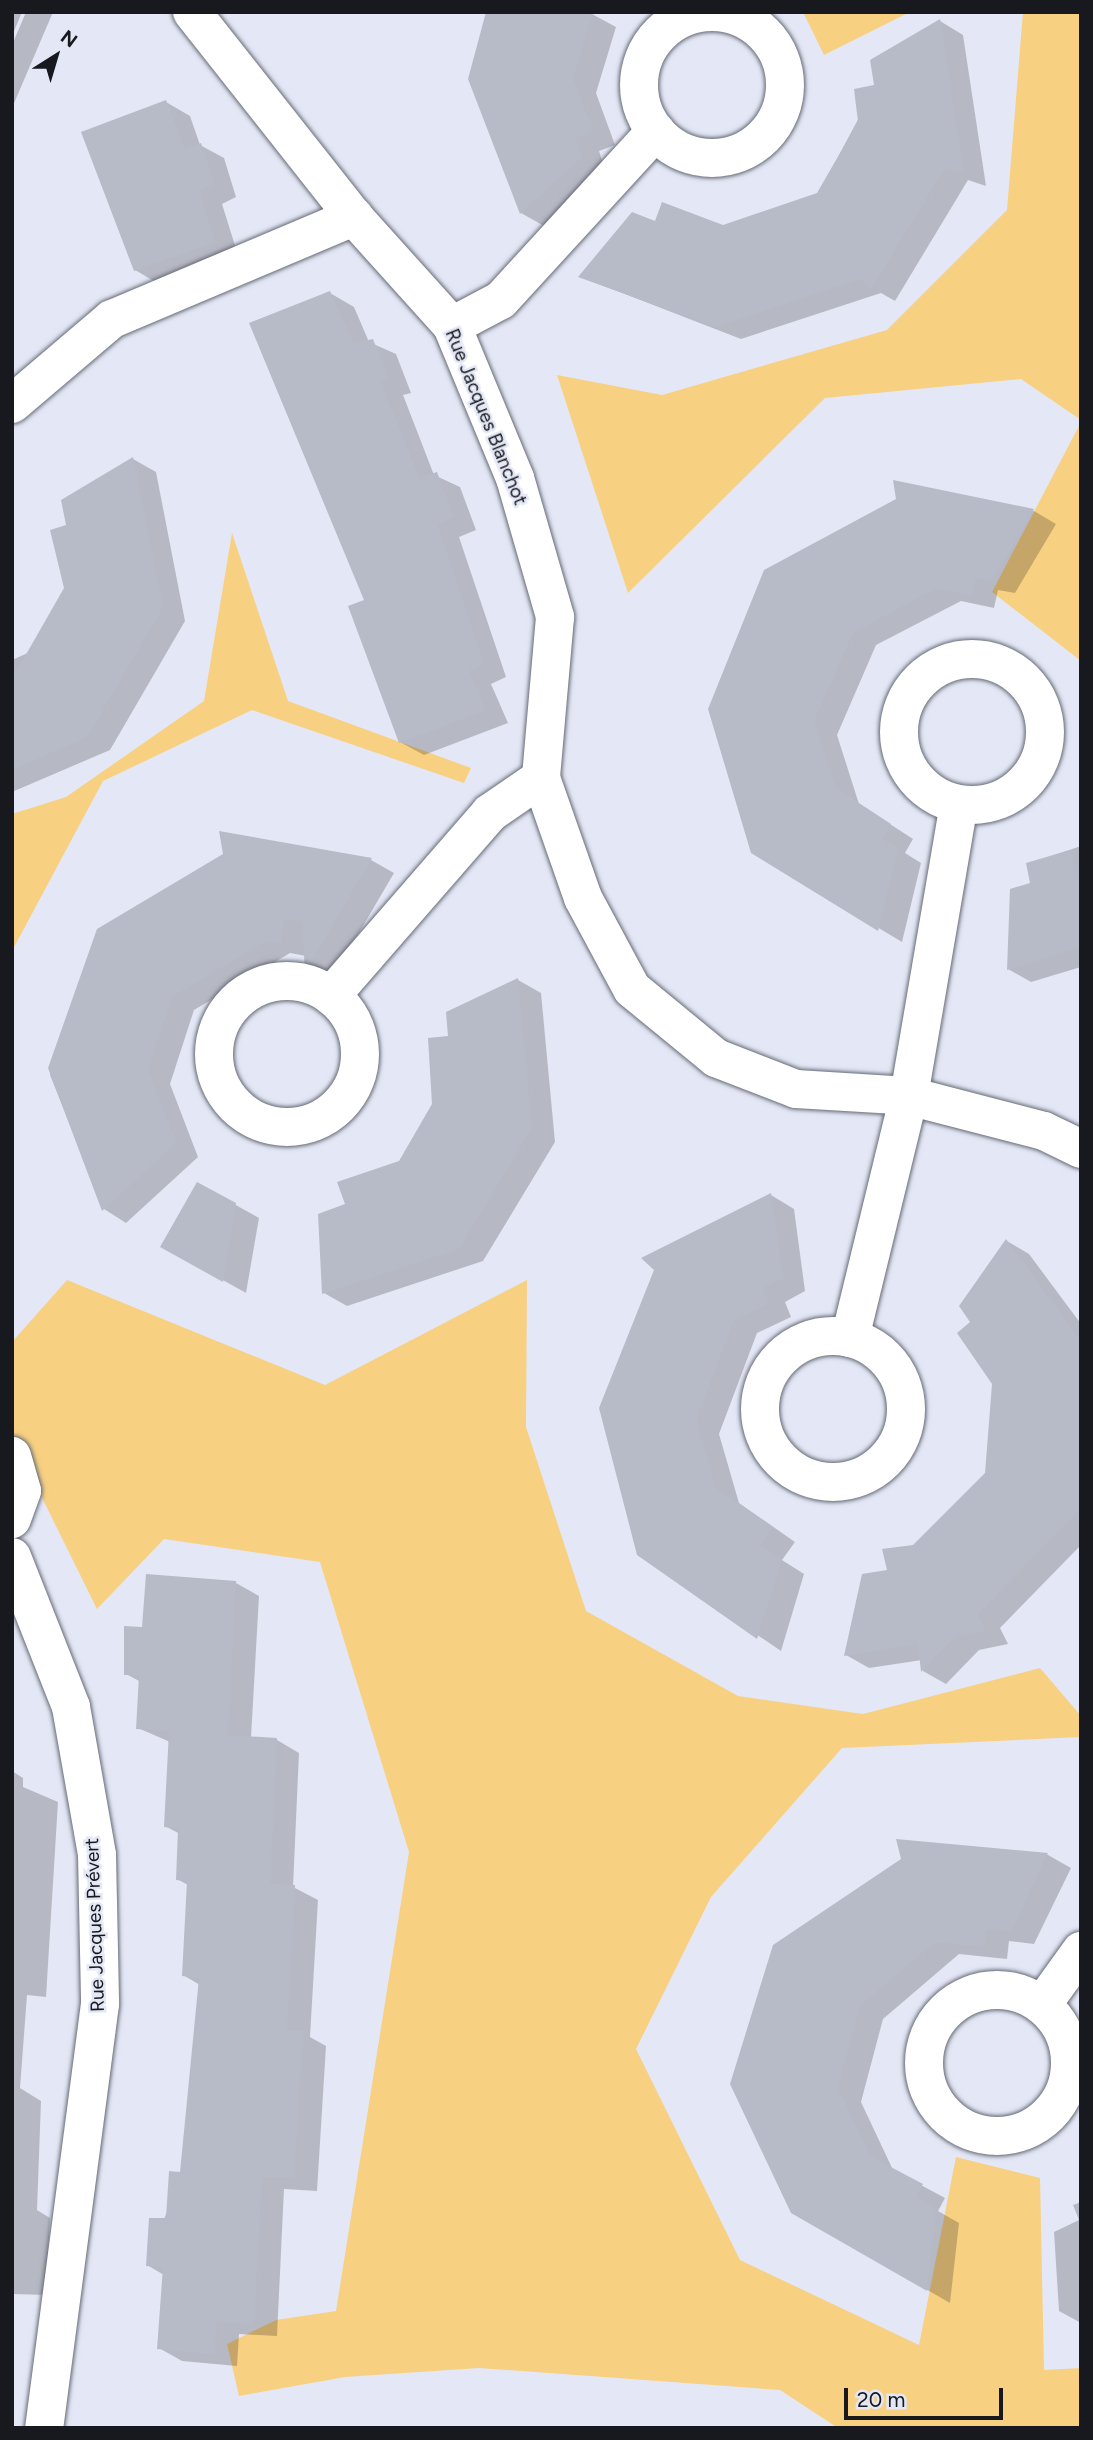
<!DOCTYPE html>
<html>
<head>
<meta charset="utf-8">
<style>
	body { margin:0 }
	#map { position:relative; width:1093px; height:2440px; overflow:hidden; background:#e4e8f6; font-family:Figtree,sans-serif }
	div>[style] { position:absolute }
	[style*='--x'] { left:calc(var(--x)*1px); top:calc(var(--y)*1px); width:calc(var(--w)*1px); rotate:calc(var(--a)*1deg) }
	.green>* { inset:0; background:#f7d082 }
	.shadow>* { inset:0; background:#0003 }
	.building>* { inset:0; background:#b7bbc8 }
	.roads { filter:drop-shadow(0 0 2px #666a76) drop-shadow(0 0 2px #666a76) }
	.minor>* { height:38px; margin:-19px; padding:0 19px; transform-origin:19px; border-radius:19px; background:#fff }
	.minor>.ring { margin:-19px; padding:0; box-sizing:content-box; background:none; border:38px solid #fff; border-radius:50% }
	span { translate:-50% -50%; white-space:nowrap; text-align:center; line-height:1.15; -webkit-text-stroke:5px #e4e8f6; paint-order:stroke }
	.street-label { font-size:19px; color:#18191e }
	.frame { position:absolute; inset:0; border:14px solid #18191e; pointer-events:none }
	.north { position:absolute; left:21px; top:21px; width:70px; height:70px; -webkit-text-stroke:5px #e4e8f6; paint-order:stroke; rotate:37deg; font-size:19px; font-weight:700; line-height:28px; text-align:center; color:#18191e }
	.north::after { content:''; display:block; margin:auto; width:24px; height:32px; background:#18191e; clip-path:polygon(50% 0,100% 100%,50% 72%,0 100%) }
	.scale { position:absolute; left:844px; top:2388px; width:159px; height:32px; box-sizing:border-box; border:4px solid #18191e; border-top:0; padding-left:9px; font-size:21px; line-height:24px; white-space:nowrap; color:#18191e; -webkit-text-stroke:5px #e4e8f6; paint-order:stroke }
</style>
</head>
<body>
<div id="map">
	<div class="green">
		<div style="clip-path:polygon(803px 12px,910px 12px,824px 55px)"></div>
		<div style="clip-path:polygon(1023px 12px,1081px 12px,1081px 420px,1021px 379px,825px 398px,628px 593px,557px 375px,662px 395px,887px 330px,1007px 210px)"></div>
		<div style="clip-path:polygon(1081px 422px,1081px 661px,992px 592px)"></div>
		<div style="clip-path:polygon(232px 533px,288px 701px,471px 768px,464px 783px,252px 710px,103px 781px,12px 951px,12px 814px,66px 797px,204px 701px)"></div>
		<div style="clip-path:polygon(67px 1280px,325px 1385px,527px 1280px,526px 1427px,586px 1611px,738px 1696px,863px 1714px,1040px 1668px,1081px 1716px,1081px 1737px,842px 1748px,711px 1897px,636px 2049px,740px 2260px,919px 2345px,956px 2157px,1040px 2178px,1044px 2370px,1081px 2368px,1081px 2428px,838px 2428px,780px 2390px,479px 2368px,345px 2377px,239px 2396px,227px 2344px,276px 2320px,336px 2311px,409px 1852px,320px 1562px,164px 1539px,97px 1609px,12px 1437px,12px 1342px)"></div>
	</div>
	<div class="shadow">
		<div style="clip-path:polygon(12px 12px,22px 12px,12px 36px)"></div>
		<div style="clip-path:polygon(26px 12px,53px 12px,12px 108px,12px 45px)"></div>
		<div style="clip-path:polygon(592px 14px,616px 27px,596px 93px,615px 145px,599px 151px,605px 170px,544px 226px,521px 213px)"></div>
		<div style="clip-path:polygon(940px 21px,963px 35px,986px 186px,968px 180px,895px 301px,881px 293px,741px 339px,581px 277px,656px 223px,723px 227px,818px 194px,876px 86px)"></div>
		<div style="clip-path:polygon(166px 102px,190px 116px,200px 145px,224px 158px,236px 197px,222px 204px,238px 255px,159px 284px,135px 270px)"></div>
		<div style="clip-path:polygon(330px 293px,354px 307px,369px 342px,396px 354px,411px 393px,403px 395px,434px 475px,460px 487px,476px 530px,459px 537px,506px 677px,491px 684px,508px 723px,424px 755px,400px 742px,367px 601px)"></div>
		<div style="clip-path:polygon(133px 459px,156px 472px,185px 621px,110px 750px,12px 792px,12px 660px,30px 652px,66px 589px,68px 526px)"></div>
		<div style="clip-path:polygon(895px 482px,1034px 511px,1056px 524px,1015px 593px,998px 590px,994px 608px,961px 601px,876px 645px,837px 735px,859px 804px,913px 839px,905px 853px,921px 863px,902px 942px,752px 852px,898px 500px)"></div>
		<div style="clip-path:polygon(221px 833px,371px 860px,394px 873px,329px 984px,306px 971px,306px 956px,290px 953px,194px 1010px,170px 1084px,198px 1157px,126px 1223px,104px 1209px,50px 1075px,99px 930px,225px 855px)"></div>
		<div style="clip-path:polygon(1081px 846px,1081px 967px,1031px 982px,1008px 969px,1032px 884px,1028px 864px)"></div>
		<div style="clip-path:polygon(518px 980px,541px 993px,555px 1142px,483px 1261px,347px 1306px,324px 1293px,347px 1206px,401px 1162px,433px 1105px,449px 1037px)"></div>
		<div style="clip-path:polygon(198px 1184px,259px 1218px,246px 1293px,162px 1246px)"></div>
		<div style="clip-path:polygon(771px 1195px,794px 1209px,805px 1291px,785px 1302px,791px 1317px,757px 1333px,719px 1434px,739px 1503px,795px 1542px,782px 1560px,804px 1574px,781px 1651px,638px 1554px)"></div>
		<div style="clip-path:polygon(1007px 1241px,1029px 1254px,1081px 1324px,1081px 1545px,1000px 1628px,1008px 1644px,979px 1650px,946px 1684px,923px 1671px,922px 1660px,869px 1668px,846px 1655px,889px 1572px,987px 1473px,994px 1383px,973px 1323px)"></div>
		<div style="clip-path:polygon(148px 1576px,236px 1583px,259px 1596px,251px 1738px,277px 1740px,299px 1753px,293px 1887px,318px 1900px,310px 2037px,326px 2046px,317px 2191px,284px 2189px,277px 2336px,239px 2334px,237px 2366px,182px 2361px,159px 2348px,164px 2275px,147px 2265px,181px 2174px,200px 1985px,183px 1975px,188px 1885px,177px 1879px,180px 1834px,165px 1826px,170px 1742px,138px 1728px,141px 1682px,126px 1674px,144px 1629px)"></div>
		<div style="clip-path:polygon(12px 1771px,23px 1778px,23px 1787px,58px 1802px,46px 1997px,27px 1995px,20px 2088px,41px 2101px,37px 2210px,50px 2218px,46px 2295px,12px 2294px)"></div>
		<div style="clip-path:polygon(898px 1841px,1048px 1855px,1071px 1868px,1034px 1944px,1009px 1941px,1007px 1959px,959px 1954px,883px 2019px,861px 2102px,893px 2170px,945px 2198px,938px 2211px,959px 2223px,950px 2303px,792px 2212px,903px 1859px)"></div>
		<div style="clip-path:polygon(1081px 2202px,1081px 2323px,1059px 2311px,1054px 2232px,1079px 2220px,1073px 2205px)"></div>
	</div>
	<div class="building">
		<div style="clip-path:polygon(486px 12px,593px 12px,573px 78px,593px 131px,575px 139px,582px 157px,520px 214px,468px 79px)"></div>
		<div style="clip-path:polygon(940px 19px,964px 174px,945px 168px,871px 289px,860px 279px,716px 327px,578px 277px,632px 212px,655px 221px,662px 202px,723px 225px,817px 193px,858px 122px,854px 89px,874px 85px,870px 60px)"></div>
		<div style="clip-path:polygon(166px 100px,185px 150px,201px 143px,214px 184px,199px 190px,215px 242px,134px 271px,81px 132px)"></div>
		<div style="clip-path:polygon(330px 291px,354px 343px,373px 339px,389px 380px,381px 382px,419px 478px,437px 472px,454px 517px,437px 524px,484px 664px,469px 671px,486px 710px,399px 743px,348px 606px,364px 600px,249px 323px)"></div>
		<div style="clip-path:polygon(133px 457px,163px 607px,87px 737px,12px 770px,12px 679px,64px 588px,50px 530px,66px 525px,61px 500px)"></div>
		<div style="clip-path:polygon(893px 480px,1034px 509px,992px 581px,975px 578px,971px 596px,936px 588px,853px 633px,814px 721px,836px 788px,891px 824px,882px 839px,898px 848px,878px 931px,751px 853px,708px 709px,764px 570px,896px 499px)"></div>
		<div style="clip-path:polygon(219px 831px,372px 858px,305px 972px,302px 921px,284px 920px,280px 944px,266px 941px,171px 997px,148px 1070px,176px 1143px,102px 1211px,48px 1068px,97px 929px,223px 854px)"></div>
		<div style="clip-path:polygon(1070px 850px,1081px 891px,1081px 947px,1007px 970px,1010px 889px,1030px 883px,1026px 863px)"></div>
		<div style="clip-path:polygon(518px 978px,532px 1128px,459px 1249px,322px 1294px,318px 1214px,345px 1204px,337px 1182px,399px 1161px,432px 1104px,428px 1038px,448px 1036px,446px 1012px)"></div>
		<div style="clip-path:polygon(197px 1182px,236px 1203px,223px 1282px,160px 1247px)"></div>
		<div style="clip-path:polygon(771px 1193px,783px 1278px,762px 1288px,768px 1304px,734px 1320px,696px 1420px,716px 1488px,773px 1527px,760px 1545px,782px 1559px,757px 1639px,637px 1555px,599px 1408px,654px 1270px,641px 1258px)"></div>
		<div style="clip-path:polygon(1006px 1239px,1081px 1341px,1081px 1508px,978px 1614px,986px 1631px,955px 1637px,921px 1672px,918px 1644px,844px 1656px,862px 1574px,887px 1570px,882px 1549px,913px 1545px,985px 1473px,992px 1384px,957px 1333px,970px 1322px,959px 1306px)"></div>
		<div style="clip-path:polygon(146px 1574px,236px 1581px,228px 1735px,277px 1738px,270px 1884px,295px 1885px,287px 2030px,303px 2031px,294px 2178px,262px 2177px,254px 2324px,216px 2322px,215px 2354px,157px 2349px,163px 2267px,146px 2266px,149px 2218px,166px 2218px,169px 2171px,180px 2172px,199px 1978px,182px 1976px,187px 1881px,176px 1880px,178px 1829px,164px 1827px,169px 1731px,136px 1729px,139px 1675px,124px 1675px,124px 1626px,142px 1627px)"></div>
		<div style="clip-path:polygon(896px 1839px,1048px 1853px,1011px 1932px,986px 1929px,984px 1947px,935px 1942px,860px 2006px,850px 2041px,838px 2088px,870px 2156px,923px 2184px,916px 2196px,936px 2208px,927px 2291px,791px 2213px,730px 2084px,773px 1945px,901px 1859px)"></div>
	</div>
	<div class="roads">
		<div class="minor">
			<div style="--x:192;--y:12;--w:261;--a:51.7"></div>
			<div style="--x:354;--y:217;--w:147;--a:48"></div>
			<div style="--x:452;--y:326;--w:165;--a:67.5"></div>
			<div style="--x:515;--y:478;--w:145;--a:73.9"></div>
			<div style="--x:555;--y:617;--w:162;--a:95"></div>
			<div style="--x:541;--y:778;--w:127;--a:70.7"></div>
			<div style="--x:583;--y:898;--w:103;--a:61.7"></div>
			<div style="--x:632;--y:989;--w:109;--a:39.4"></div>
			<div style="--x:716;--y:1058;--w:86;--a:21.2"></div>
			<div style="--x:796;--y:1089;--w:113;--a:3.5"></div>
			<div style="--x:909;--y:1096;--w:139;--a:14.5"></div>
			<div style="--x:1044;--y:1131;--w:41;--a:25.9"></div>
			<div class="ring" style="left:639px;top:12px;width:108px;height:108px"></div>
			<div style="--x:452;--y:326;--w:55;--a:-28"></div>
			<div style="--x:501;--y:300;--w:229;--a:-47.5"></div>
			<div style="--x:12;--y:404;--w:131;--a:-40.4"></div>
			<div style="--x:112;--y:319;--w:263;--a:-22.9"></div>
			<div class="ring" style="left:899px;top:659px;width:108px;height:108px"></div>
			<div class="ring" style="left:214px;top:981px;width:108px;height:108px"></div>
			<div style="--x:331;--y:996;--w:242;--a:-49"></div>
			<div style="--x:490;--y:813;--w:62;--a:-34.5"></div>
			<div class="ring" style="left:760px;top:1336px;width:108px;height:108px"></div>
			<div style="--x:850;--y:1338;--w:249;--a:-76.3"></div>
			<div style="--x:909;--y:1096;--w:295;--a:-80.3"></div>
			<div style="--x:12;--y:1456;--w:36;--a:74"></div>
			<div style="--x:22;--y:1491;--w:30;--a:110"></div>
			<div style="--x:12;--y:1557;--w:161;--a:68.5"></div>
			<div style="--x:71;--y:1707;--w:150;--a:80"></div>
			<div style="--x:97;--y:1855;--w:149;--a:88.8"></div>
			<div style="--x:100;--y:2004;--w:428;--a:97.5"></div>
			<div class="ring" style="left:924px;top:1990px;width:108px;height:108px"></div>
			<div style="--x:1042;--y:2005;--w:67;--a:-54.2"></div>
		</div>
	</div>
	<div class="street-label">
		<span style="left:486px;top:417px;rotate:68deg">Rue Jacques Blanchot</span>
		<span style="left:95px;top:1925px;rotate:-92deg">Rue Jacques Prévert</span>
	</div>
	<div class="frame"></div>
	<div class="north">N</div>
	<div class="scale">20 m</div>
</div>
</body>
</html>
